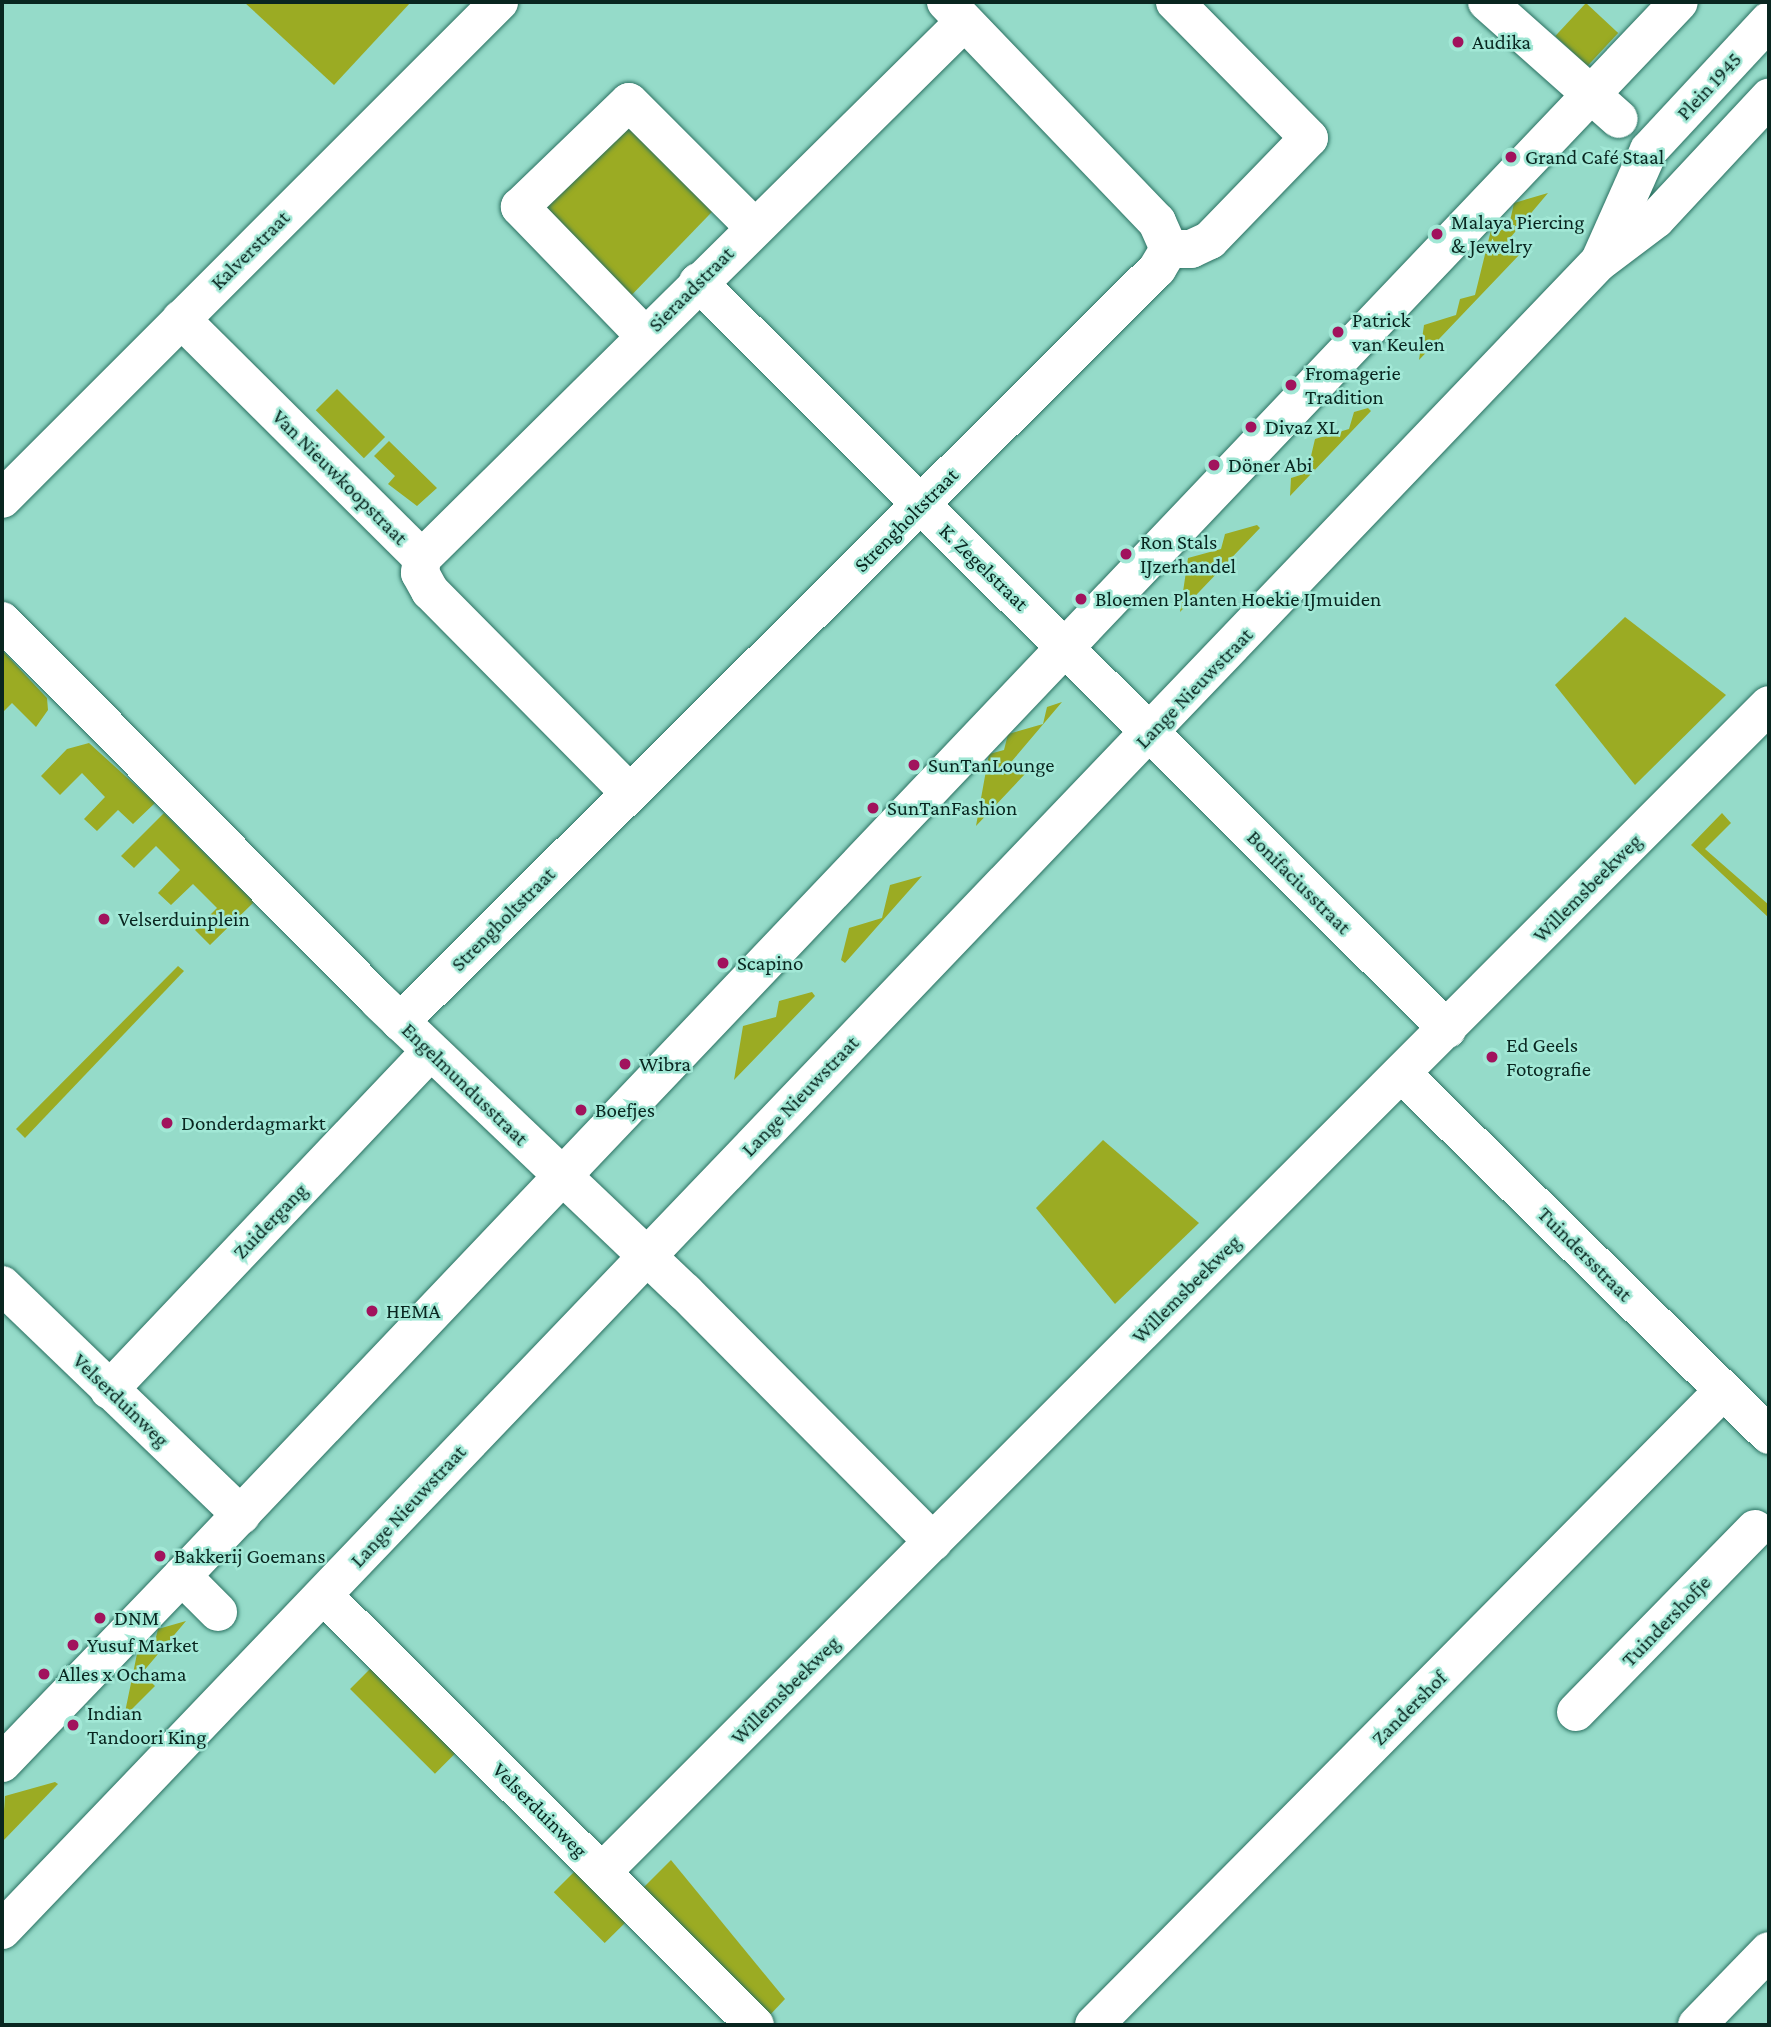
<!DOCTYPE html>
<html>
<head>
<meta charset="utf-8">
<style>
	body { margin:0 }
	#map { position:relative; width:1771px; height:2027px; overflow:hidden; background:#95dbc9; font-family:"Crimson Pro",serif }
	div>[style] { position:absolute }
	[style*='--x'] { left:calc(var(--x)*1px); top:calc(var(--y)*1px); width:calc(var(--w)*1px); rotate:calc(var(--a)*1deg) }
	.green>* { inset:0; background:#9bab23; transform-origin:0 0 }
	.roads { filter:drop-shadow(0 0 2px #2a7061) drop-shadow(0 0 2px #2a7061) }
	.minor>* { height:38px; margin:-19px; padding:0 19px; transform-origin:19px; border-radius:19px; background:#fff }
	.dots>* { width:19px; height:19px; translate:-50% -50%; box-sizing:border-box; border:4px solid #a2e8d6; border-radius:50% }
	span { translate:-50% -50%; white-space:nowrap; text-align:center; line-height:1.15; -webkit-text-stroke:5px #a2e8d6; paint-order:stroke }
	.poi-label { font-size:21px; color:#092620 }
	.left { translate:0 -50%; text-align:left }
	.street-label { font-size:21px; color:#092620 }
	.frame { position:absolute; inset:0; border:4px solid #092620; pointer-events:none }
</style>
</head>
<body>
<div id="map">
	<div class="green">
		<div style="clip-path:polygon(244px 2px,411px 2px,334px 85px)"></div>
		<div style="left:1586px;top:3px;width:44px;height:45px;rotate:43deg"></div>
		<div style="left:628px;top:116px;width:127px;height:137px;rotate:44deg"></div>
		<div style="clip-path:polygon(1548px 193px,1510px 238px,1521px 253px,1419px 360px,1424px 325px,1456px 315px,1460px 299px,1475px 295px,1492px 226px,1510px 221px,1514px 203px)"></div>
		<div style="left:337px;top:389px;width:68px;height:30px;rotate:45deg"></div>
		<div style="clip-path:polygon(1368px 408px,1371px 411px,1290px 496px,1291px 478px,1307px 473px,1315px 439px,1349px 429px,1354px 412px)"></div>
		<div style="clip-path:polygon(389px 441px,437px 488px,417px 506px,388px 484px,395px 476px,374px 456px)"></div>
		<div style="clip-path:polygon(1257px 525px,1260px 528px,1180px 612px,1188px 558px,1221px 549px,1225px 534px)"></div>
		<div style="clip-path:polygon(1625px 617px,1726px 695px,1635px 785px,1555px 685px)"></div>
		<div style="clip-path:polygon(2px 650px,47px 698px,48px 710px,36px 727px,12px 703px,2px 713px)"></div>
		<div style="clip-path:polygon(1062px 702px,1012px 761px,1025px 774px,976px 826px,989px 754px,1004px 750px,1008px 734px,1043px 724px,1047px 707px)"></div>
		<div style="clip-path:polygon(89px 743px,155px 803px,133px 824px,118px 810px,97px 831px,84px 819px,105px 797px,82px 773px,60px 795px,41px 776px,67px 749px)"></div>
		<div style="clip-path:polygon(164px 813px,254px 902px,210px 945px,195px 930px,217px 908px,193px 884px,171px 905px,158px 893px,180px 870px,156px 846px,134px 868px,121px 856px)"></div>
		<div style="clip-path:polygon(1722px 813px,1731px 823px,1705px 849px,1769px 905px,1769px 918px,1691px 845px)"></div>
		<div style="clip-path:polygon(922px 876px,845px 963px,841px 960px,849px 928px,882px 918px,890px 885px)"></div>
		<div style="clip-path:polygon(178px 966px,184px 971px,25px 1138px,16px 1129px)"></div>
		<div style="clip-path:polygon(812px 992px,815px 996px,734px 1080px,743px 1026px,776px 1017px,779px 1001px)"></div>
		<div style="clip-path:polygon(1103px 1140px,1199px 1223px,1115px 1304px,1036px 1208px)"></div>
		<div style="clip-path:polygon(186px 1621px,142px 1673px,155px 1686px,124px 1717px,138px 1649px,154px 1645px,158px 1629px)"></div>
		<div style="left:372px;top:1667px;width:120px;height:31px;rotate:45deg"></div>
		<div style="clip-path:polygon(55px 1782px,58px 1784px,2px 1842px,5px 1796px)"></div>
		<div style="clip-path:polygon(671px 1860px,785px 1999px,769px 2016px,643px 1888px)"></div>
		<div style="left:575px;top:1871px;width:72px;height:30px;rotate:45deg"></div>
	</div>
	<div class="roads">
		<div class="minor">
			<div style="--x:1487;--y:2;--w:176;--a:41.6"></div>
			<div style="--x:1169;--y:249;--w:22;--a:0"></div>
			<div style="--x:1191;--y:249;--w:21;--a:-25"></div>
			<div style="--x:1210;--y:240;--w:142;--a:-45.9"></div>
			<div style="--x:1309;--y:138;--w:191;--a:-134.6"></div>
			<div style="--x:1600;--y:260;--w:120;--a:-66"></div>
			<div style="--x:1649;--y:150;--w:176;--a:-47.1"></div>
			<div style="--x:698;--y:282;--w:1058;--a:44.92"></div>
			<div style="--x:181;--y:319;--w:339;--a:44.8"></div>
			<div style="--x:645;--y:336;--w:180;--a:-134.1"></div>
			<div style="--x:520;--y:207;--w:151;--a:-43.9"></div>
			<div style="--x:629;--y:102;--w:177;--a:45"></div>
			<div style="--x:2;--y:499;--w:703;--a:-45"></div>
			<div style="--x:422;--y:558;--w:761;--a:-44.68"></div>
			<div style="--x:422;--y:558;--w:15;--a:98"></div>
			<div style="--x:420;--y:573;--w:21;--a:61"></div>
			<div style="--x:430;--y:591;--w:284;--a:45.3"></div>
			<div style="--x:2;--y:621;--w:535;--a:45.23"></div>
			<div style="--x:379;--y:1001;--w:422;--a:43.6"></div>
			<div style="--x:685;--y:1292;--w:352;--a:45.2"></div>
			<div style="--x:400;--y:1022;--w:1068;--a:-44.85"></div>
			<div style="--x:1157;--y:269;--w:23;--a:-59"></div>
			<div style="--x:1169;--y:249;--w:30;--a:-114"></div>
			<div style="--x:1157;--y:222;--w:305;--a:-133.8"></div>
			<div style="--x:1401;--y:1073;--w:516;--a:44.53"></div>
			<div style="--x:2;--y:1285;--w:332;--a:43.9"></div>
			<div style="--x:109;--y:1390;--w:466;--a:-46.5"></div>
			<div style="--x:182;--y:1576;--w:2172;--a:-46.44"></div>
			<div style="--x:324;--y:1596;--w:608;--a:44.87"></div>
			<div style="--x:1576;--y:1712;--w:256;--a:-45.6"></div>
			<div style="--x:2;--y:1763;--w:260;--a:-46.1"></div>
			<div style="--x:182;--y:1576;--w:51;--a:45"></div>
			<div style="--x:602;--y:1872;--w:1650;--a:-45"></div>
			<div style="--x:2;--y:1930;--w:2309;--a:-46.25"></div>
			<div style="--x:1599;--y:262;--w:71;--a:-37"></div>
			<div style="--x:1656;--y:219;--w:166;--a:-47"></div>
			<div style="--x:1094;--y:2025;--w:894;--a:-45.23"></div>
			<div style="--x:1697;--y:2025;--w:103;--a:-45.8"></div>
		</div>
	</div>
	<div class="dots">
		<div style="left:1458px;top:42px;background:#a1135d"></div>
		<div style="left:1511px;top:157px;background:#a1135d"></div>
		<div style="left:1437px;top:234px;background:#a1135d"></div>
		<div style="left:1338px;top:332px;background:#a1135d"></div>
		<div style="left:1291px;top:385px;background:#a1135d"></div>
		<div style="left:1251px;top:427px;background:#a1135d"></div>
		<div style="left:1214px;top:465px;background:#a1135d"></div>
		<div style="left:1126px;top:554px;background:#a1135d"></div>
		<div style="left:1081px;top:599px;background:#a1135d"></div>
		<div style="left:914px;top:765px;background:#a1135d"></div>
		<div style="left:873px;top:808px;background:#a1135d"></div>
		<div style="left:104px;top:919px;background:#a1135d"></div>
		<div style="left:723px;top:963px;background:#a1135d"></div>
		<div style="left:1492px;top:1057px;background:#a1135d"></div>
		<div style="left:625px;top:1064px;background:#a1135d"></div>
		<div style="left:581px;top:1110px;background:#a1135d"></div>
		<div style="left:167px;top:1123px;background:#a1135d"></div>
		<div style="left:372px;top:1311px;background:#a1135d"></div>
		<div style="left:160px;top:1556px;background:#a1135d"></div>
		<div style="left:100px;top:1618px;background:#a1135d"></div>
		<div style="left:73px;top:1645px;background:#a1135d"></div>
		<div style="left:44px;top:1674px;background:#a1135d"></div>
		<div style="left:73px;top:1725px;background:#a1135d"></div>
	</div>
	<div class="poi-label">
		<span class="left" style="left:1472px;top:42px">Audika</span>
		<span class="left" style="left:1525px;top:157px">Grand Café Staal</span>
		<span class="left" style="left:1451px;top:234px">Malaya Piercing<br>&amp; Jewelry</span>
		<span class="left" style="left:1352px;top:332px">Patrick<br>van Keulen</span>
		<span class="left" style="left:1305px;top:385px">Fromagerie<br>Tradition</span>
		<span class="left" style="left:1265px;top:427px">Divaz XL</span>
		<span class="left" style="left:1228px;top:465px">Döner Abi</span>
		<span class="left" style="left:1140px;top:554px">Ron Stals<br>IJzerhandel</span>
		<span class="left" style="left:1095px;top:599px">Bloemen Planten Hoekie IJmuiden</span>
		<span class="left" style="left:928px;top:765px">SunTanLounge</span>
		<span class="left" style="left:887px;top:808px">SunTanFashion</span>
		<span class="left" style="left:118px;top:919px">Velserduinplein</span>
		<span class="left" style="left:737px;top:963px">Scapino</span>
		<span class="left" style="left:1506px;top:1057px">Ed Geels<br>Fotografie</span>
		<span class="left" style="left:639px;top:1064px">Wibra</span>
		<span class="left" style="left:595px;top:1110px">Boefjes</span>
		<span class="left" style="left:181px;top:1123px">Donderdagmarkt</span>
		<span class="left" style="left:386px;top:1311px">HEMA</span>
		<span class="left" style="left:174px;top:1556px">Bakkerij Goemans</span>
		<span class="left" style="left:114px;top:1618px">DNM</span>
		<span class="left" style="left:87px;top:1645px">Yusuf Market</span>
		<span class="left" style="left:58px;top:1674px">Alles x Ochama</span>
		<span class="left" style="left:87px;top:1725px">Indian<br>Tandoori King</span>
	</div>
	<div class="street-label">
		<span style="left:1709px;top:86px;rotate:-47deg">Plein 1945</span>
		<span style="left:250px;top:250px;rotate:-45deg">Kalverstraat</span>
		<span style="left:691px;top:289px;rotate:-45deg">Sieraadstraat</span>
		<span style="left:340px;top:477px;rotate:45deg">Van Nieuwkoopstraat</span>
		<span style="left:906px;top:520px;rotate:-45deg">Strengholtstraat</span>
		<span style="left:984px;top:567px;rotate:44deg">K. Zegelstraat</span>
		<span style="left:1194px;top:688px;rotate:-46deg">Lange Nieuwstraat</span>
		<span style="left:1299px;top:882px;rotate:45deg">Bonifaciusstraat</span>
		<span style="left:1587px;top:888px;rotate:-45deg">Willemsbeekweg</span>
		<span style="left:503px;top:919px;rotate:-45deg">Strengholtstraat</span>
		<span style="left:465px;top:1084px;rotate:44deg">Engelmundusstraat</span>
		<span style="left:800px;top:1096px;rotate:-46deg">Lange Nieuwstraat</span>
		<span style="left:270px;top:1221px;rotate:-46deg">Zuidergang</span>
		<span style="left:1585px;top:1254px;rotate:45deg">Tuindersstraat</span>
		<span style="left:1186px;top:1289px;rotate:-45deg">Willemsbeekweg</span>
		<span style="left:121px;top:1400px;rotate:44deg">Velserduinweg</span>
		<span style="left:408px;top:1506px;rotate:-47deg">Lange Nieuwstraat</span>
		<span style="left:1666px;top:1621px;rotate:-46deg">Tuindershofje</span>
		<span style="left:785px;top:1690px;rotate:-45deg">Willemsbeekweg</span>
		<span style="left:1409px;top:1708px;rotate:-45deg">Zandershof</span>
		<span style="left:540px;top:1810px;rotate:45deg">Velserduinweg</span>
	</div>
	<div class="frame"></div>
</div>
</body>
</html>
